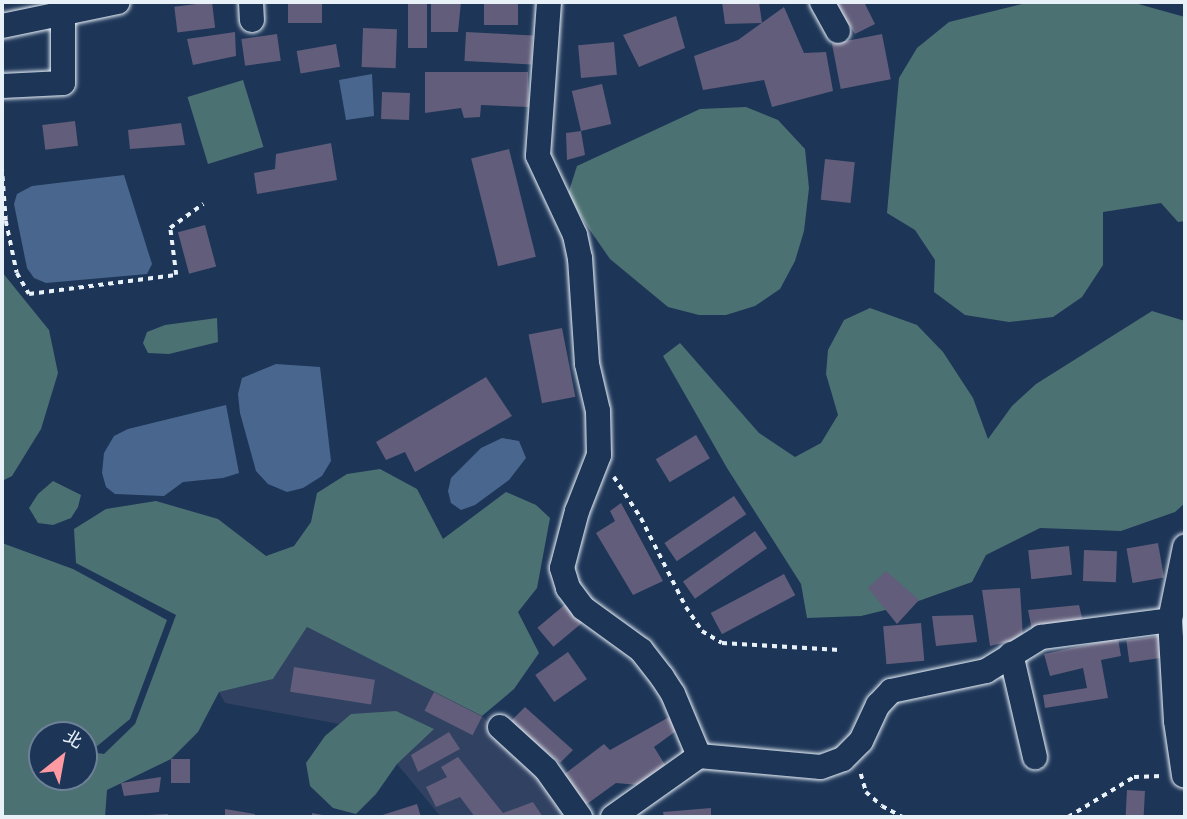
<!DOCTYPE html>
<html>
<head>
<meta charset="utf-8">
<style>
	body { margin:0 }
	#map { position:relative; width:1187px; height:819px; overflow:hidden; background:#1d3557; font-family:"Balsamiq Sans","LXGW WenKai TC",sans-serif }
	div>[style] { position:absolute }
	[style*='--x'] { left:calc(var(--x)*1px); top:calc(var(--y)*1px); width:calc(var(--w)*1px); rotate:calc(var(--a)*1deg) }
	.built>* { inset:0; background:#314162 }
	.green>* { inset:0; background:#4c7173; transform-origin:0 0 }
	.water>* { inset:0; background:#49678e }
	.building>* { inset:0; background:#615d7a; transform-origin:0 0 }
	.path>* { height:3.5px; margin-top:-1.75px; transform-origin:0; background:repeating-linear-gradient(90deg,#e8f1f8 0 5px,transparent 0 10px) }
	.roads { filter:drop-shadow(0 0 2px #e8f1f8) drop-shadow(0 0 2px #e8f1f8) }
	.minor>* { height:24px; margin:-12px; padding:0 12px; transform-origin:12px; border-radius:12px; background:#1d3557 }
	span { translate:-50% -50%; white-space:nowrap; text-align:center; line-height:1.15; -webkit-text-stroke:6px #1d3557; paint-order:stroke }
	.frame { position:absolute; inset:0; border:4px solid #e8f1f8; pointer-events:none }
	.north { position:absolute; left:28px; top:721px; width:70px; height:70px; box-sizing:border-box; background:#1d3557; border:2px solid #6e8097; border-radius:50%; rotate:31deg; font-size:19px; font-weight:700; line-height:28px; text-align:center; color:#e8f1f8 }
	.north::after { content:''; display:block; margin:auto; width:24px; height:32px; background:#ff9aa2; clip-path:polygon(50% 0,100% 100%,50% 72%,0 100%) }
</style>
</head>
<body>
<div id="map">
	<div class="built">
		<div style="clip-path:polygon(307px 627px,482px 716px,576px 817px,441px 817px,397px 764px,433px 729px,351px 714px,339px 724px,225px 703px,219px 692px,273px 679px)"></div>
	</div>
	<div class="green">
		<div style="clip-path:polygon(1030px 2px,1131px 2px,1185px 17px,1185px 221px,1178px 222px,1161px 203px,1103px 212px,1103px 265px,1082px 297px,1053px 317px,1009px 322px,965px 315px,934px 292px,935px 260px,915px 230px,887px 213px,899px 78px,917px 48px,949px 22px)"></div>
		<div style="left:243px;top:80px;width:70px;height:58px;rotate:73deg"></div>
		<div style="clip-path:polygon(746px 107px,778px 120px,805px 149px,809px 188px,804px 231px,795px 261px,780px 289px,755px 306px,726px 315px,699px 315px,668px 307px,610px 259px,585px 223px,568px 194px,577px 166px,700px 109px)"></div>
		<div style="clip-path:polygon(2px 272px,49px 330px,58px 373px,41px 429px,12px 476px,2px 481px)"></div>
		<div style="clip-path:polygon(870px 308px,917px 325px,943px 352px,973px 398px,988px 439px,1012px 406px,1036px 384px,1152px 311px,1185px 321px,1185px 503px,1175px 512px,1121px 531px,1040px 528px,986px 555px,972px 582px,910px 604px,861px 616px,807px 618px,801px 584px,727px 468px,663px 356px,680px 343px,759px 433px,795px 457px,821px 443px,838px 415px,826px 374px,828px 350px,844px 320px)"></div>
		<div style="clip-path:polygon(217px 318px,218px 342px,169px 354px,148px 353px,143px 343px,147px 332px,165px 325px)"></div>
		<div style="clip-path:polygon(evenodd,380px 469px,417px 489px,443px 539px,506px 492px,536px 505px,550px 518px,537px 588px,518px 612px,539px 653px,514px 689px,482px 716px,307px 627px,273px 679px,219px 692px,198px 732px,171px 759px,107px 790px,105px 817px,2px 817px,2px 543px,73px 569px,167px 620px,130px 719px,90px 752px,104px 754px,135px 724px,176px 615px,76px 563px,74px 529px,106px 509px,156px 501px,218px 519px,266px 556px,294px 546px,311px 522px,317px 493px,347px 474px,380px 469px,42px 735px,84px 735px,84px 777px,42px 777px,42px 735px)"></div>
		<div style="clip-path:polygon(53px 481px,81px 495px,78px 507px,71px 518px,53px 525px,38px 523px,29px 508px,38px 494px)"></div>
		<div style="clip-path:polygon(396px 711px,434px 729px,397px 764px,376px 794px,356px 814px,333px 808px,310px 786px,306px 763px,325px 736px,351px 714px)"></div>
	</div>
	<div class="water">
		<div style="clip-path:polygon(372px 74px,374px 116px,346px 120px,339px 80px)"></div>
		<div style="clip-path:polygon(124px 175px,152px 264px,147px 274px,46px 283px,34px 278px,27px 268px,14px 204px,17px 194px,32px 186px)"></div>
		<div style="clip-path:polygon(276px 364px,320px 367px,331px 461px,322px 476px,303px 488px,287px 492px,268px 484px,256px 471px,240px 413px,238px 394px,242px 378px)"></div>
		<div style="clip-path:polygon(226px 405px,239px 473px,223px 478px,183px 482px,164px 496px,115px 494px,106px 487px,102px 473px,104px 453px,114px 436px,128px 429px)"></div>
		<div style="clip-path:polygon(502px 438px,519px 441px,526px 458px,509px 480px,475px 505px,461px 510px,451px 503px,448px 491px,451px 478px,481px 448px)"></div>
	</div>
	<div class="building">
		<div style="left:212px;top:2px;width:26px;height:38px;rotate:83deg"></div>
		<div style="left:288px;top:2px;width:34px;height:21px"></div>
		<div style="left:408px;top:2px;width:19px;height:46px"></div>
		<div style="clip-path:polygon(461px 2px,458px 32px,431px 32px,431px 4px)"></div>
		<div style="left:484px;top:2px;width:34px;height:23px"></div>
		<div style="clip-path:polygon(722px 2px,759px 2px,762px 23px,725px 24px)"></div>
		<div style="clip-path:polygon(835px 2px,864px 2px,875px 24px,855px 34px)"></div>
		<div style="clip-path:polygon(784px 7px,804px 53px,826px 52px,833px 91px,772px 107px,764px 80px,703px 90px,694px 56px,738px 40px)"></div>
		<div style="clip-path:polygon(676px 16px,685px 48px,639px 67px,623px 35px)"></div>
		<div style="left:363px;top:28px;width:34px;height:39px;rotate:2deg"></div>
		<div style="clip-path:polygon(235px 32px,236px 56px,193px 65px,187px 39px)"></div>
		<div style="left:466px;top:32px;width:67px;height:29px;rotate:3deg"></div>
		<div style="left:277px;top:34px;width:27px;height:36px;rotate:82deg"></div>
		<div style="left:882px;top:34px;width:46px;height:51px;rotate:79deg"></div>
		<div style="left:614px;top:42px;width:33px;height:36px;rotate:85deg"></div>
		<div style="left:336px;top:44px;width:23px;height:40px;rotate:80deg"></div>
		<div style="clip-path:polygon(425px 72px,528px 72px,529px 107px,481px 105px,480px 117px,464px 118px,461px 108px,425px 113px)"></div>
		<div style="left:602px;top:84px;width:41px;height:31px;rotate:77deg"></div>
		<div style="left:382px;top:92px;width:28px;height:27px;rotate:2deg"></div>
		<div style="left:75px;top:121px;width:25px;height:33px;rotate:83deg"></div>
		<div style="clip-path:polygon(181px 123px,185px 145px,130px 149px,128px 130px)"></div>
		<div style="clip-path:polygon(581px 131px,585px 155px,567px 160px,566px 133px)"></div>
		<div style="clip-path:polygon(331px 143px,337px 180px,257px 194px,254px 173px,275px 169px,276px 154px)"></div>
		<div style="left:509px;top:149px;width:111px;height:39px;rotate:76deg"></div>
		<div style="left:825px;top:159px;width:30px;height:41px;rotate:6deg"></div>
		<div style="left:205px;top:225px;width:43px;height:28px;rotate:75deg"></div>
		<div style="left:562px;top:328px;width:70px;height:34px;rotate:79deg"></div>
		<div style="clip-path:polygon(486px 377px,512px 416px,415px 472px,405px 452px,386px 460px,376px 442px)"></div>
		<div style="left:696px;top:435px;width:27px;height:47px;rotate:59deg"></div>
		<div style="left:734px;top:496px;width:22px;height:84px;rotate:56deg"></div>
		<div style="clip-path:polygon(621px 503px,663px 581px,633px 595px,596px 533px,615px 521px,610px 511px)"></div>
		<div style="left:755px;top:531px;width:21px;height:88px;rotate:55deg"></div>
		<div style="left:1158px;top:543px;width:35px;height:32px;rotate:80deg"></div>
		<div style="left:1069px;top:546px;width:29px;height:41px;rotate:84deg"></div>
		<div style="left:1084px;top:550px;width:33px;height:31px;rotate:2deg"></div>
		<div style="clip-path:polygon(886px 571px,919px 600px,897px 624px,868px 588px)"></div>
		<div style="left:784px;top:574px;width:24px;height:83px;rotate:62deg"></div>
		<div style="clip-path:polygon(1020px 588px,1023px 638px,990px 646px,982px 590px)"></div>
		<div style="left:568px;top:602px;width:25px;height:40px;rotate:50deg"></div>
		<div style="clip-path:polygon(1079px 605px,1083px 622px,1032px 630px,1028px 610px)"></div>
		<div style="clip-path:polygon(973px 615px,977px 642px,936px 646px,932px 616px)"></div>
		<div style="left:921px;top:623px;width:38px;height:38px;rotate:85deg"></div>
		<div style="left:1159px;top:636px;width:22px;height:33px;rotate:82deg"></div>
		<div style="clip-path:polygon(1118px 638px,1121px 656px,1101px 660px,1108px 698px,1045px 708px,1043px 695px,1087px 688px,1083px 668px,1050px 676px,1044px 654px)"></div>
		<div style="left:568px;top:652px;width:33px;height:40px;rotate:55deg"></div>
		<div style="left:294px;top:667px;width:82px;height:25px;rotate:9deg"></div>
		<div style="left:434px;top:692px;width:54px;height:21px;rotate:27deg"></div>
		<div style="clip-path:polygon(525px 707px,573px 750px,560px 763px,510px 722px)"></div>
		<div style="clip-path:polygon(671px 716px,676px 731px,654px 747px,667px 768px,638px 785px,616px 783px,580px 809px,562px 776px,604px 744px,610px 750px)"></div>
		<div style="clip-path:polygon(449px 732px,460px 749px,418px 772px,411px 755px)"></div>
		<div style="clip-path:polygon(458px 757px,503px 813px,533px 802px,543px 817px,475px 817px,460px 797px,436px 807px,426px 787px,447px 777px,441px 767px)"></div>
		<div style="left:171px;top:759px;width:19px;height:24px"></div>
		<div style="clip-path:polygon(161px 777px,159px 792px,124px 796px,121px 783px)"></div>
		<div style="left:1127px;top:790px;width:18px;height:27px;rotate:3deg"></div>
		<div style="clip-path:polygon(417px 804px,421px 817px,376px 817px)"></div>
		<div style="clip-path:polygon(711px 808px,711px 817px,664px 817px,663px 812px)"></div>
		<div style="clip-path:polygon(225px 809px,255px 814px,255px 817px,225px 817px)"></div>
		<div style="clip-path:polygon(312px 813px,328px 816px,328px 817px,312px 817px)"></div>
		<div style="clip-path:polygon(168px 814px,168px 817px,148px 817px,148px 815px)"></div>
	</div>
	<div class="path">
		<div style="--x:2;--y:166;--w:55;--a:85.8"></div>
		<div style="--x:6;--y:221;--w:53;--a:78.1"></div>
		<div style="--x:17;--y:273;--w:24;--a:60"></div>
		<div style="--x:29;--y:294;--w:148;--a:-7.4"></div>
		<div style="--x:176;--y:275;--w:47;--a:-97.3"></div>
		<div style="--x:170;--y:228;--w:41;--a:-36"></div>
		<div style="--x:614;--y:477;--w:49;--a:56.6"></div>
		<div style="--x:641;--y:518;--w:100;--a:63.2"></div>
		<div style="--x:686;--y:607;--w:29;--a:56"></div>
		<div style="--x:702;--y:631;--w:23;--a:31"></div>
		<div style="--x:722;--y:643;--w:118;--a:3.4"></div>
		<div style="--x:861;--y:774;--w:19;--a:74"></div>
		<div style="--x:866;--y:792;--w:21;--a:41"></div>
		<div style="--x:882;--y:806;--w:24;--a:28"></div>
		<div style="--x:1068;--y:817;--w:77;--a:-31.2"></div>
		<div style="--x:1134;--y:777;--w:28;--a:-2"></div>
	</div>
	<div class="roads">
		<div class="minor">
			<div style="--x:251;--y:2;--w:18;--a:87"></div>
			<div style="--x:549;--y:2;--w:154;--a:94.1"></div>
			<div style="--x:538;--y:156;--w:87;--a:64.9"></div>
			<div style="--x:575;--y:235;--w:24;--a:78"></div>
			<div style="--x:580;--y:258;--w:106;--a:86.2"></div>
			<div style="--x:587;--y:364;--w:48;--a:76.8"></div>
			<div style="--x:598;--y:411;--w:44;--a:88.7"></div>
			<div style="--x:599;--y:455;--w:60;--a:111.4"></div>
			<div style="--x:577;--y:511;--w:59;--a:104.7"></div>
			<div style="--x:562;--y:568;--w:21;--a:73"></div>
			<div style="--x:568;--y:588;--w:25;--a:53"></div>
			<div style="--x:583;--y:608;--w:72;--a:35.9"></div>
			<div style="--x:641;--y:650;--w:34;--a:52"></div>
			<div style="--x:662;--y:677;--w:20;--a:57"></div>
			<div style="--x:673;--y:694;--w:67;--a:67.2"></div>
			<div style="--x:822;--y:2;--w:33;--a:61"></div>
			<div style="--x:2;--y:26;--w:118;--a:-11.7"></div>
			<div style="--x:2;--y:86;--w:61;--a:-2.8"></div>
			<div style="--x:63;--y:83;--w:70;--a:-90"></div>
			<div style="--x:1170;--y:620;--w:101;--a:86.6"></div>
			<div style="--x:1176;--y:721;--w:55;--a:81.6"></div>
			<div style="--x:1011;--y:654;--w:106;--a:76.9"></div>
			<div style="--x:500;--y:727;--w:62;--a:42.4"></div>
			<div style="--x:546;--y:769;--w:59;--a:54.7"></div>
			<div style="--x:613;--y:817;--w:105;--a:-35.3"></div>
			<div style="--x:699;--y:756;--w:122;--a:5.2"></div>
			<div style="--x:821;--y:767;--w:23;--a:-20"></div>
			<div style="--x:843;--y:759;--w:25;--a:-45"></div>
			<div style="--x:861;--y:741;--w:40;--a:-65"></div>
			<div style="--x:878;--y:705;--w:19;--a:-47"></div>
			<div style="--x:891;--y:691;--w:97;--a:-11.9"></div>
			<div style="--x:986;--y:671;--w:65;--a:-31.7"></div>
			<div style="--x:1041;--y:637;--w:130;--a:-7.5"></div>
			<div style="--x:1170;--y:620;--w:75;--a:-78.4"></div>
		</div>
	</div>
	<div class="frame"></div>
	<div class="north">北</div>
</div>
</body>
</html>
